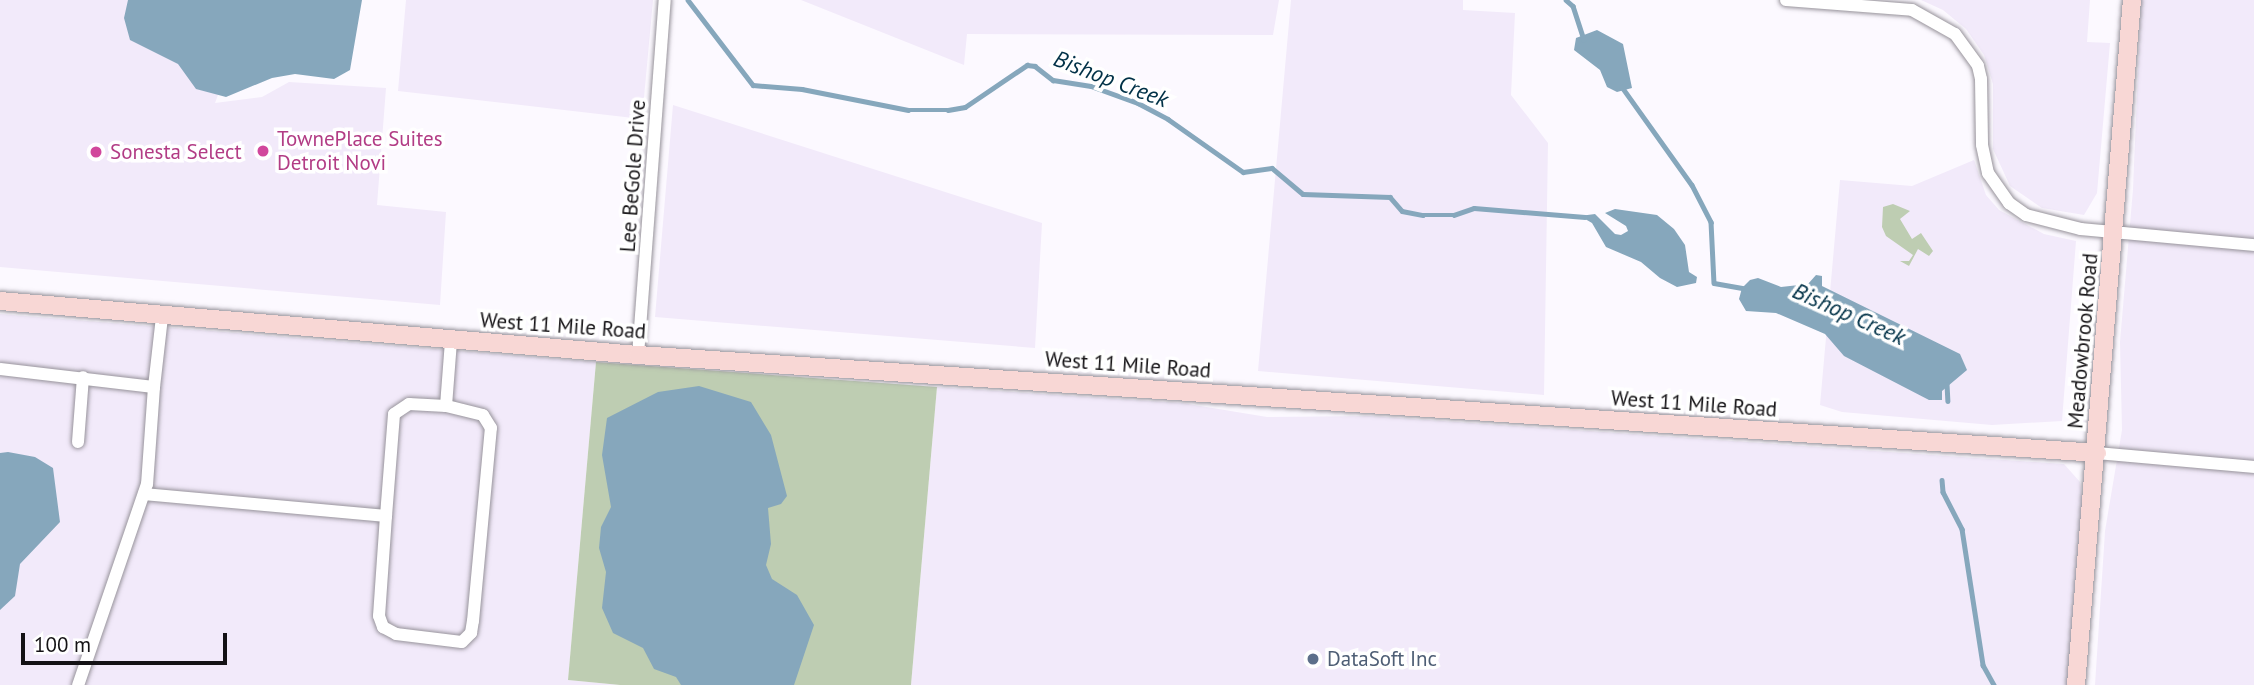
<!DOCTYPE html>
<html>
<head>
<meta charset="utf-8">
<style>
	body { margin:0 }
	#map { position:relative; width:2254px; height:685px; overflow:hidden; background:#fcf9ff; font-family:"PT Sans",sans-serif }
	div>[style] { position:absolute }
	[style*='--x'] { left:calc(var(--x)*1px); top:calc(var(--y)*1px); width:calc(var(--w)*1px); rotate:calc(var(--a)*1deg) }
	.built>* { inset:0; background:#f2eafa }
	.green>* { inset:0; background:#becdb2 }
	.water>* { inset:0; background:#86a7bc }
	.stream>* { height:4.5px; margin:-2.25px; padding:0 2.25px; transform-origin:2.25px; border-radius:2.25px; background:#86a7bc }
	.roads { filter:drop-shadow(0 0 2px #97939b) drop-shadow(0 0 2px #97939b) }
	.street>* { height:12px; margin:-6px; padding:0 6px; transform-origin:6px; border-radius:6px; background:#fff }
	.secondary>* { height:18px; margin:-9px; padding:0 9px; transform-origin:9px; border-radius:9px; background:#f8d7d5 }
	.dots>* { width:19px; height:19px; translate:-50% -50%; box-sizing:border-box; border:4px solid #fff; border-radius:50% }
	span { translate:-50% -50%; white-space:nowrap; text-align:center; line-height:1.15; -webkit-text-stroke:7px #fff; paint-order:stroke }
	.hotel-label { font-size:21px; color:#b23c85 }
	.left { translate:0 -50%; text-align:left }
	.street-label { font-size:21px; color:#141215 }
	.service-label { font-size:21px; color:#4e5e75 }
	.water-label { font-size:23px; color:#013147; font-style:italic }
	.scale { position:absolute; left:21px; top:633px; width:206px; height:32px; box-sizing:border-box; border:4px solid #141215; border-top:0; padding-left:9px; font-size:21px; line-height:24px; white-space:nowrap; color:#141215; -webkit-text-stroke:5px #fff; paint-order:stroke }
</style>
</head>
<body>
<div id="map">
	<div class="built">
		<div style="clip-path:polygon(0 0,277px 0,240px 35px,215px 103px,262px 97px,289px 82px,386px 88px,377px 205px,446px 212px,440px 305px,0 267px)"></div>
		<div style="clip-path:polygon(406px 0,653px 0,642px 119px,398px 91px)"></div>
		<div style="clip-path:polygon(801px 0,1279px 0,1273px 35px,967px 34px,964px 65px)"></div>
		<div style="clip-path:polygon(1291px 0,1463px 0,1463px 10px,1515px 13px,1511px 95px,1548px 143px,1544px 395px,1258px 371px)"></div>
		<div style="clip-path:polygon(1921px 0,2090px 0,2087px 42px,2110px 43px,2097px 193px,2084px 215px,2042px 208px,2010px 186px,1993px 149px,1993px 84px,1984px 55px,1966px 29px,1943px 10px)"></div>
		<div style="clip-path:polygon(2141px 0,2254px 0,2254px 685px,2095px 685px,2105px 531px,2122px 430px,2120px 342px,2133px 189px)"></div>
		<div style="clip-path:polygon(673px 105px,1042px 223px,1035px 348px,655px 317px)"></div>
		<div style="clip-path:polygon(1974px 160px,1986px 195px,1999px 210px,2044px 234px,2076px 241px,2062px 421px,1992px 425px,1842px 412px,1820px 405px,1840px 180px,1912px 186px)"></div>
		<div style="clip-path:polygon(0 314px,596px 362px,568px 680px,620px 685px,0 685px)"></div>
		<div style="clip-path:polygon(937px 387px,1182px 403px,1267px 417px,1371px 416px,2064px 464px,2080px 482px,2083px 503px,2067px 685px,911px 685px)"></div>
	</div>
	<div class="green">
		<div style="clip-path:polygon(1893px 204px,1910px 211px,1900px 219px,1912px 239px,1921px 233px,1933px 251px,1929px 256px,1918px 249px,1909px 266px,1900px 261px,1909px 261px,1913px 255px,1886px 236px,1882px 227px,1883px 207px)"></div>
		<div style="clip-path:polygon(596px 362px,937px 387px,911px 685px,620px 685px,568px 680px)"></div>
	</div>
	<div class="water">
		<div style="clip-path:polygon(128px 0,362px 0,350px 70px,334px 79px,295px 74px,272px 78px,226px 97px,196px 89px,178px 64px,130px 40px,124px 18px)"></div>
		<div style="clip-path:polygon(1597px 30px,1623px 44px,1632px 88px,1617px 92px,1607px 87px,1600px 70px,1574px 50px,1576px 38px)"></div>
		<div style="clip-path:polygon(1615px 209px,1657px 215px,1674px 229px,1685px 245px,1689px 272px,1697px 277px,1696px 283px,1677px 287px,1660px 278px,1641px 262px,1606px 247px,1592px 223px,1580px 216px,1595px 214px,1615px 234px,1621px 235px,1628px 231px,1626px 226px,1605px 213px)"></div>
		<div style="clip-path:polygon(1816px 275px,1822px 276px,1822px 286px,1960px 354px,1967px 370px,1942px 391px,1942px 400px,1929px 400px,1844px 356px,1825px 334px,1776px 313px,1746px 311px,1739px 299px,1742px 288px,1750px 280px,1758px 278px,1781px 287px,1808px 284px)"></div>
		<div style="clip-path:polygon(699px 386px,751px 402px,771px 435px,787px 496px,781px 504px,768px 508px,771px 544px,766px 565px,772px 579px,797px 595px,814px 625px,794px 685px,681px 685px,676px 677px,654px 669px,643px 648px,613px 633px,602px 608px,606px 572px,599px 548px,601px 527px,611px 507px,602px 455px,607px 418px,658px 392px)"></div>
		<div style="clip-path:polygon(8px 452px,35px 457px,53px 468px,60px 522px,20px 564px,15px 596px,0 610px,0 453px)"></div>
	</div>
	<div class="stream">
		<div style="--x:688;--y:0;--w:107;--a:52.6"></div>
		<div style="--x:753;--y:85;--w:49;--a:4.7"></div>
		<div style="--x:802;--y:89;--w:108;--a:11.2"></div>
		<div style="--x:908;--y:110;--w:40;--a:0"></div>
		<div style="--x:948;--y:110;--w:17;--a:-10"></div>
		<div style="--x:965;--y:107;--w:75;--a:-34.1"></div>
		<div style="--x:1027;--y:65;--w:8;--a:7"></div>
		<div style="--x:1035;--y:66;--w:23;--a:38"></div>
		<div style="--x:1053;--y:80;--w:38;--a:9"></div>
		<div style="--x:1091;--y:86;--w:50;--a:19.9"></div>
		<div style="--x:1138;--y:103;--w:34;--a:28"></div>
		<div style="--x:1168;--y:119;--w:92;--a:35.2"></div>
		<div style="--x:1243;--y:172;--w:29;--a:-8"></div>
		<div style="--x:1272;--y:168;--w:40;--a:40"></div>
		<div style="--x:1303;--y:194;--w:87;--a:2"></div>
		<div style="--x:1390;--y:197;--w:18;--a:49"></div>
		<div style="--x:1402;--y:211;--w:21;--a:11"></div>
		<div style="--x:1423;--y:215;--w:31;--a:0"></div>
		<div style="--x:1454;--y:215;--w:21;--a:-19"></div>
		<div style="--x:1474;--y:208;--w:111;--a:4.6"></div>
		<div style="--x:1566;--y:0;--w:9;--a:41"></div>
		<div style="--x:1573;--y:6;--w:35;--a:72"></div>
		<div style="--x:1622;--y:87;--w:120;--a:54.5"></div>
		<div style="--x:1692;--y:185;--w:42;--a:62.8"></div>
		<div style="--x:1711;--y:222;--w:61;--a:87.2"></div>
		<div style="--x:1714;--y:283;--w:34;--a:10"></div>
		<div style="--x:1947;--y:384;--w:17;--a:87"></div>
		<div style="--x:1942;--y:480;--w:12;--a:85"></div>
		<div style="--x:1943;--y:492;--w:42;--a:62.8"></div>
		<div style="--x:1962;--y:529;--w:138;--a:81.2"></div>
		<div style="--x:1983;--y:665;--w:23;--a:61"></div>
	</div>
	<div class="roads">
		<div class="street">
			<div style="--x:1786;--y:0;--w:126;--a:4.5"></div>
			<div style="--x:1912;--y:10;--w:49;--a:29.2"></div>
			<div style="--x:1955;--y:34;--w:39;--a:54"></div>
			<div style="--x:1978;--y:66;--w:13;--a:77"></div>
			<div style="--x:1981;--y:79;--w:66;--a:89.1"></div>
			<div style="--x:1982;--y:145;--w:29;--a:78"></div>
			<div style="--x:1988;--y:173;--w:37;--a:55"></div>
			<div style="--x:2009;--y:203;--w:21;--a:35"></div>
			<div style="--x:2026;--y:215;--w:57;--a:14.3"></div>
			<div style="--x:2081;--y:229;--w:174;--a:5.3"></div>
			<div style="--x:638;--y:355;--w:356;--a:-85.7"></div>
			<div style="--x:0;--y:369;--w:155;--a:6.7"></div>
			<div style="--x:154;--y:387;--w:97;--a:94.1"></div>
			<div style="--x:147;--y:484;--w:213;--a:108.9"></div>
			<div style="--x:154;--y:387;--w:70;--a:-83.5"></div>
			<div style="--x:78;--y:442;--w:65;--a:-85.6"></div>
			<div style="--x:2097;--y:453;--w:158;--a:5.1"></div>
			<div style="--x:144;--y:494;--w:243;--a:5.2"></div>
			<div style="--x:386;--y:516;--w:102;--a:-85.5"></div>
			<div style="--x:394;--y:414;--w:18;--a:-34"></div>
			<div style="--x:409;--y:404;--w:37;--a:3"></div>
			<div style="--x:446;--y:406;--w:65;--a:-85.6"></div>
			<div style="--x:386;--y:516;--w:100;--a:94"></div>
			<div style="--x:379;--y:616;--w:12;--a:70"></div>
			<div style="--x:383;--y:627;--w:15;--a:28"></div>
			<div style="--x:396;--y:634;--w:66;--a:6.9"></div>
			<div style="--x:462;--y:642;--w:13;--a:-45"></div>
			<div style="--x:471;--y:633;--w:12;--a:-81"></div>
			<div style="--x:473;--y:621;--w:194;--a:-84.7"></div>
			<div style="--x:491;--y:428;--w:15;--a:-122"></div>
			<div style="--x:483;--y:415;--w:38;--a:-166"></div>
		</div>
		<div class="secondary">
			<div style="--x:0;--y:301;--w:640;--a:4.84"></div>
			<div style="--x:638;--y:355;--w:1462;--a:3.84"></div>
			<div style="--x:2076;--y:685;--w:687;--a:-85.33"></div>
		</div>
	</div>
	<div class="dots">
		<div style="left:263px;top:151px;background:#d1479c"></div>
		<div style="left:96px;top:152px;background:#d1479c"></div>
		<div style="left:1313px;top:659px;background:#5c6f8a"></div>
	</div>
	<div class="hotel-label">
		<span class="left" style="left:277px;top:151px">TownePlace Suites<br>Detroit Novi</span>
		<span class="left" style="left:110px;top:152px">Sonesta Select</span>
	</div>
	<div class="street-label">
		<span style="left:633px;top:176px;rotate:-86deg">Lee BeGole Drive</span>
		<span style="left:563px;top:326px;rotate:4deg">West 11 Mile Road</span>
		<span style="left:2083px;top:341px;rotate:-85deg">Meadowbrook Road</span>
		<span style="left:1128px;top:365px;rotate:4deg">West 11 Mile Road</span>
		<span style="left:1694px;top:404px;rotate:4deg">West 11 Mile Road</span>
	</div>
	<div class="service-label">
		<span class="left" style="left:1327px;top:659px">DataSoft Inc</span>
	</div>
	<div class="water-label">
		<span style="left:1111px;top:79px;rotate:21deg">Bishop Creek</span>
		<span style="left:1849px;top:314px;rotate:24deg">Bishop Creek</span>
	</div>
	<div class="scale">100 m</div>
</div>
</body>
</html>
